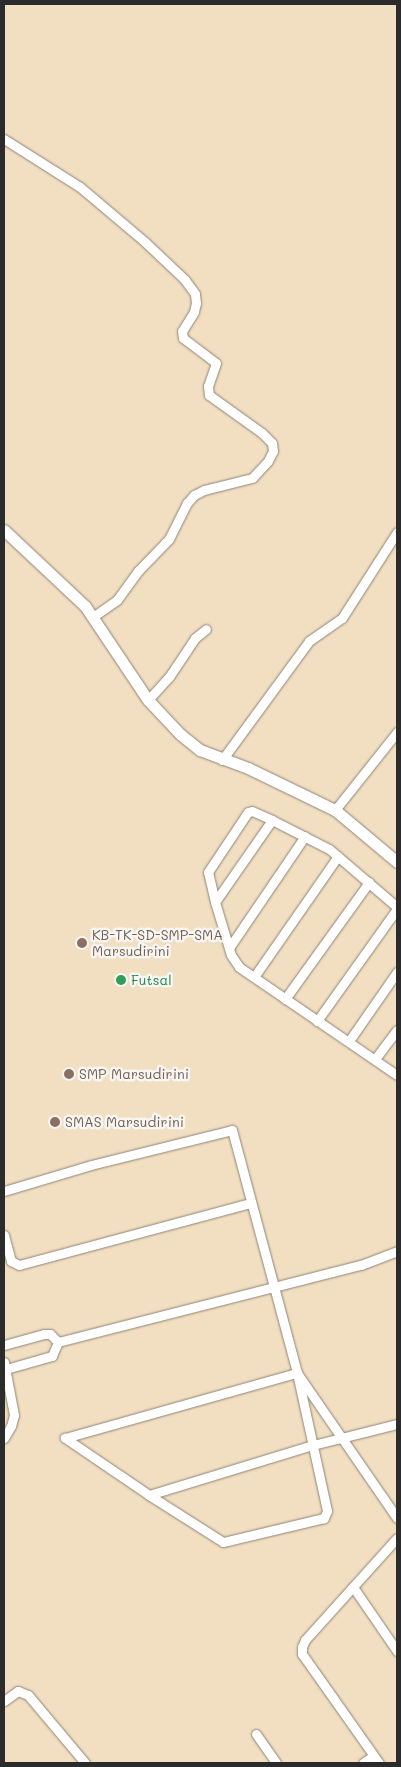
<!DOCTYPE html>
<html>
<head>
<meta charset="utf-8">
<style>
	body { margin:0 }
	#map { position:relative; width:401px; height:1767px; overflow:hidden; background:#f2dec1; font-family:Mali,sans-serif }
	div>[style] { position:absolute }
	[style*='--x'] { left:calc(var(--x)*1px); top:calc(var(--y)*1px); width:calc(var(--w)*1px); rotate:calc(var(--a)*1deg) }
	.roads { filter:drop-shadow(0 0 1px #8e8476) drop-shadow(0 0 1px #8e8476) }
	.minor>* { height:9px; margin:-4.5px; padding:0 4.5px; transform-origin:4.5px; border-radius:4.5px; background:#fff }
	.tertiary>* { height:11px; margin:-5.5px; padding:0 5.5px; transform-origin:5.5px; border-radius:5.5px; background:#fff }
	.dots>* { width:14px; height:14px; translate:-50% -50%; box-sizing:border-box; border:2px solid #f6f6f2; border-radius:50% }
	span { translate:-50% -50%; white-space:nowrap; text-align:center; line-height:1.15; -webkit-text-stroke:5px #f6f6f2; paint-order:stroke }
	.education-label { font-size:14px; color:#785e54 }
	.left { translate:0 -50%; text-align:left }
	.leisure-label { font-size:14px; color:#27864d }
	.frame { position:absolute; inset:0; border:5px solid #2b2b2b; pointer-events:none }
</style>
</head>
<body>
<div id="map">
	<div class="roads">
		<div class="minor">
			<div style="--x:4;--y:139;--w:90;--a:32.3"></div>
			<div style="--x:80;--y:187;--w:85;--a:40.2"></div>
			<div style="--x:145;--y:242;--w:55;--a:43.5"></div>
			<div style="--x:185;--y:280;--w:17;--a:54"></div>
			<div style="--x:195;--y:294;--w:9;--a:84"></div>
			<div style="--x:196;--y:303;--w:9;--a:103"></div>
			<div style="--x:194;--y:312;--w:22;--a:122"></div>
			<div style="--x:182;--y:331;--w:7;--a:82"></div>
			<div style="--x:183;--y:338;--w:41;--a:37.1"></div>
			<div style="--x:216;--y:363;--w:24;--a:109"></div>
			<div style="--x:208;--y:386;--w:9;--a:84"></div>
			<div style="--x:209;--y:395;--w:65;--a:35.6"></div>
			<div style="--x:262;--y:433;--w:14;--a:45"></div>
			<div style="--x:272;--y:443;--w:8;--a:83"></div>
			<div style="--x:273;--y:451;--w:11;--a:117"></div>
			<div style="--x:268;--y:461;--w:23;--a:133"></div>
			<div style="--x:252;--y:478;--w:49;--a:166"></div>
			<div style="--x:204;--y:490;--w:11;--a:153"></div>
			<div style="--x:194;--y:495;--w:11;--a:131"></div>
			<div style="--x:187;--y:503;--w:40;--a:116.6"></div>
			<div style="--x:169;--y:539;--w:45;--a:134.1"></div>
			<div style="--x:138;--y:571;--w:36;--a:126"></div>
			<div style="--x:117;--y:600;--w:29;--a:145"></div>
			<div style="--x:148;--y:700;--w:31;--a:-48"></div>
			<div style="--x:169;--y:677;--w:47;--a:-56.3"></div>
			<div style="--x:195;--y:638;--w:14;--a:-39"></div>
			<div style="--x:222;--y:760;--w:147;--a:-53.8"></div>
			<div style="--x:309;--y:641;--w:40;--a:-34.9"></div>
			<div style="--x:342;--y:618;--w:102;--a:-57.4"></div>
			<div style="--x:335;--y:810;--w:100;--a:-51.5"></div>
			<div style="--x:215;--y:902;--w:31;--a:-103"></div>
			<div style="--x:208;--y:872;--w:72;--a:-56.3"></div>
			<div style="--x:248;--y:812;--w:4;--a:-14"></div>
			<div style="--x:252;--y:811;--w:22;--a:24"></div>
			<div style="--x:397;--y:907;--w:89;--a:-139.5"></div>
			<div style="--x:329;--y:849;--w:64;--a:-153"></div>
			<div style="--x:272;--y:820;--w:100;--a:124.8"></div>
			<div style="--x:215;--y:902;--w:55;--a:73.2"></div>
			<div style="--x:231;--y:955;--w:14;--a:56"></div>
			<div style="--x:239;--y:967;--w:191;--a:34.4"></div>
			<div style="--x:229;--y:948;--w:135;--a:-55.8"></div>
			<div style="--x:254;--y:977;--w:147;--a:-55.2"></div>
			<div style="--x:285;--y:999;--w:144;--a:-54.3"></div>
			<div style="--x:317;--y:1021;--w:138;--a:-54.5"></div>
			<div style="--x:349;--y:1041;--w:84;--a:-55.2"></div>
			<div style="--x:375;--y:1059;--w:36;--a:-53"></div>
			<div style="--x:4;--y:1191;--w:91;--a:-16.6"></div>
			<div style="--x:91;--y:1165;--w:145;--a:-13.9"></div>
			<div style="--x:232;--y:1130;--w:252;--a:75"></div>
			<div style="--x:297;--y:1373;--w:141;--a:77.7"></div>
			<div style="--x:327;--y:1511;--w:8;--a:113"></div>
			<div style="--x:324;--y:1518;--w:104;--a:166.6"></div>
			<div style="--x:223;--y:1542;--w:88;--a:-147.6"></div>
			<div style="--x:149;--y:1495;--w:102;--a:-145.8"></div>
			<div style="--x:4;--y:1235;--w:27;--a:75"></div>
			<div style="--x:11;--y:1261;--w:9;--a:27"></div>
			<div style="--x:19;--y:1265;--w:239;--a:-15"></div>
			<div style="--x:58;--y:1342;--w:313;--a:-14.3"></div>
			<div style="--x:361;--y:1265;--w:39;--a:-21"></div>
			<div style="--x:4;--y:1345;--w:41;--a:-15.4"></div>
			<div style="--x:44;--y:1334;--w:6;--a:0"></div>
			<div style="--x:50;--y:1334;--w:11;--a:45"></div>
			<div style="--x:4;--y:1362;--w:54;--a:79.3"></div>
			<div style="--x:14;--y:1415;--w:11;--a:105"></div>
			<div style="--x:11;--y:1426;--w:14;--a:120"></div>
			<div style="--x:6;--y:1369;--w:48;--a:-15.8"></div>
			<div style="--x:52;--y:1356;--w:15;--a:-67"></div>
			<div style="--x:65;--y:1438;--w:241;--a:-15.7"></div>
			<div style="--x:297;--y:1373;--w:176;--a:55.4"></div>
			<div style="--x:149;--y:1495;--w:171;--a:-17"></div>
			<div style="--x:313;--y:1445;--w:87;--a:-14"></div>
			<div style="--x:353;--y:1587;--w:78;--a:55.5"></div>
			<div style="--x:4;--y:1701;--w:17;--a:-36"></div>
			<div style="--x:18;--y:1691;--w:11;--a:22"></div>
			<div style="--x:28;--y:1695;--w:89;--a:50"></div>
			<div style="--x:256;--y:1734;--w:35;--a:55"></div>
			<div style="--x:363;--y:1763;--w:12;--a:-35"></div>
			<div style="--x:379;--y:1763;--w:133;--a:-125.2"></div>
			<div style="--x:302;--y:1654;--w:7;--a:-90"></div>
			<div style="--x:302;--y:1647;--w:8;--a:-67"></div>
			<div style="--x:305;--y:1640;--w:137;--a:-48"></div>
		</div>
		<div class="tertiary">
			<div style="--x:4;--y:530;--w:111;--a:43.2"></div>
			<div style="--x:85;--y:606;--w:113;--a:56.2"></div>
			<div style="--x:148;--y:700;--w:47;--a:46.7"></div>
			<div style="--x:180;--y:734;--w:26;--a:39"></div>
			<div style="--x:200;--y:750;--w:51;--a:20.6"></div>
			<div style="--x:248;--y:768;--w:97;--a:25.8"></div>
			<div style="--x:335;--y:810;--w:81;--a:40"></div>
		</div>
	</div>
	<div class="dots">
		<div style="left:82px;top:943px;background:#8d6e63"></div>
		<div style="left:121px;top:980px;background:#2e9e5b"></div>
		<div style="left:69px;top:1074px;background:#8d6e63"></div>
		<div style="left:55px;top:1122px;background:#8d6e63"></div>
	</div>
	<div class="education-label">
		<span class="left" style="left:92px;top:943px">KB-TK-SD-SMP-SMA<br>Marsudirini</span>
		<span class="left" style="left:79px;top:1074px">SMP Marsudirini</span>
		<span class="left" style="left:65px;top:1122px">SMAS Marsudirini</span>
	</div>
	<div class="leisure-label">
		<span class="left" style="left:131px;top:980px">Futsal</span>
	</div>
	<div class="frame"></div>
</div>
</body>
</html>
